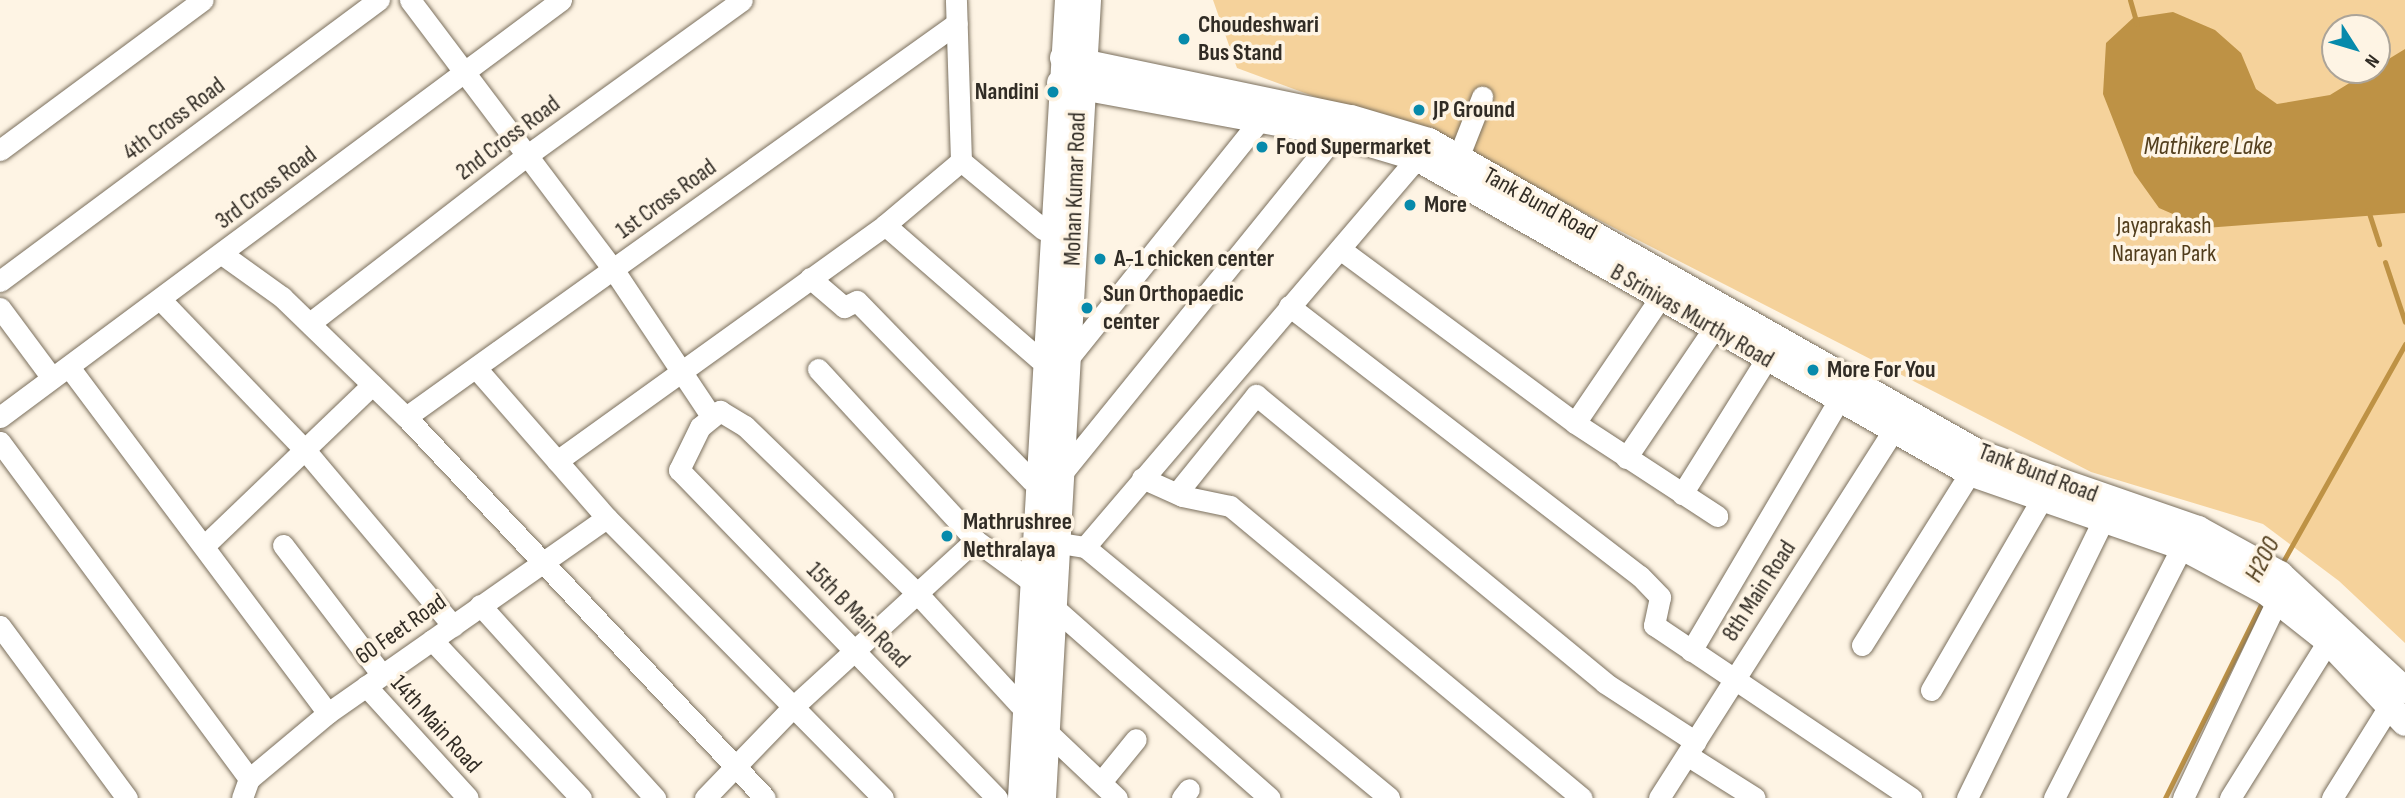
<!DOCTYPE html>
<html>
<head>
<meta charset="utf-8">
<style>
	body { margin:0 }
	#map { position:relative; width:2405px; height:798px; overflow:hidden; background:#fef4e4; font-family:"Sofia Sans Condensed",sans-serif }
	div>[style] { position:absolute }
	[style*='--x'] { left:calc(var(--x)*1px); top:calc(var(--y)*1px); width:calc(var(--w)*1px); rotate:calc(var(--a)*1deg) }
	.green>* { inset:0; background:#f5d29b }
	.water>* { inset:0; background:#be9245 }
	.stream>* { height:5px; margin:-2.5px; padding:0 2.5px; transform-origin:2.5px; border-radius:2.5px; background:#be9245 }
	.roads { filter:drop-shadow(0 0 2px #7a6f5d) drop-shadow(0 0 2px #7a6f5d) }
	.minor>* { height:21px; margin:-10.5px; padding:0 10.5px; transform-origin:10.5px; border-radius:10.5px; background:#fff }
	.tertiary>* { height:26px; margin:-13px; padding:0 13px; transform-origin:13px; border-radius:13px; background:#fff }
	.dots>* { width:19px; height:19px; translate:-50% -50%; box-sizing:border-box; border:4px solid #fef4e4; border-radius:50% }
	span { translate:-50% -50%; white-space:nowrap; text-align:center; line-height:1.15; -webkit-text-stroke:7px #fef4e4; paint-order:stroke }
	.poi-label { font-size:24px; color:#312c25; font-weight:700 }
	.left { translate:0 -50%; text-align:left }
	.right { translate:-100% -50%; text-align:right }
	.street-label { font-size:24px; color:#312c25 }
	.park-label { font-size:24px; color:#513d1c }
	.water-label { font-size:26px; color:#54401f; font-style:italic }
	.north { position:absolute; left:2321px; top:14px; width:70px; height:70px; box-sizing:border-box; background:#fef4e4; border:2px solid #aca498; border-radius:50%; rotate:127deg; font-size:19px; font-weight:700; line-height:28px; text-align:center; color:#312c25 }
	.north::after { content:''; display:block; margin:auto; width:24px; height:32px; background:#078aab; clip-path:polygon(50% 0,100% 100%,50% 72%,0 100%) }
</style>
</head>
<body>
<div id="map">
	<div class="green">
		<div style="clip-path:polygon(evenodd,1213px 0,2405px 0,2405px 643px,2339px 581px,2263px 524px,2091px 472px,1468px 153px,1237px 68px,1213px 0,2335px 28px,2377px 28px,2377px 70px,2335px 70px,2335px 28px)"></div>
	</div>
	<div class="water">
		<div style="clip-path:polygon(2173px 12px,2215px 30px,2241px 53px,2256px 89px,2277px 104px,2330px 95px,2405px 49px,2405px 213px,2205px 228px,2159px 208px,2134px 173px,2103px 94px,2106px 43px,2133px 18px)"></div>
	</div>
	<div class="stream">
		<div style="--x:2130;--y:0;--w:25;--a:74"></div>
		<div style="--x:2368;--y:210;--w:36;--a:72"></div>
		<div style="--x:2385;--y:262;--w:63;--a:71.6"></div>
		<div style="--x:2280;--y:567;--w:256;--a:-60.7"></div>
		<div style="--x:2165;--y:798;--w:220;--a:-63.6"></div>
	</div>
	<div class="roads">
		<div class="minor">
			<div style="--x:410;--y:0;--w:337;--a:53"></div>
			<div style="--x:613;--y:269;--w:177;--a:56.3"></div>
			<div style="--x:0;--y:150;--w:252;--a:-36.5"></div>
			<div style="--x:1458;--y:158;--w:66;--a:-68.5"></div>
			<div style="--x:961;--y:161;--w:107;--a:39.7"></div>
			<div style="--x:885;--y:225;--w:204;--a:41"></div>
			<div style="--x:1340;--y:249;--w:292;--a:36.5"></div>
			<div style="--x:1575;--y:423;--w:170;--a:33.2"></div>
			<div style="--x:222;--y:254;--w:74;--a:35.6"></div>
			<div style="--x:282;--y:297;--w:173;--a:44.1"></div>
			<div style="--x:406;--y:417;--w:523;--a:46.7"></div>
			<div style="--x:810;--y:278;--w:45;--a:40.5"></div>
			<div style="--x:844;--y:307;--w:14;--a:-25"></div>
			<div style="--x:857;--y:301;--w:251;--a:45.8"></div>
			<div style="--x:0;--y:281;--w:472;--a:-36.6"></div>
			<div style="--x:162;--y:301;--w:207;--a:46.2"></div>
			<div style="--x:305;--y:450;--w:230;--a:49.9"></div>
			<div style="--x:1289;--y:306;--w:443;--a:37.6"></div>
			<div style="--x:1640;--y:576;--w:29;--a:46"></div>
			<div style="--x:1660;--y:597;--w:29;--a:102"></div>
			<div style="--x:1654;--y:625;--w:310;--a:33.9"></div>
			<div style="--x:0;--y:308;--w:87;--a:53.4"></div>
			<div style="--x:310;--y:323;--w:273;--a:-37.7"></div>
			<div style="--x:526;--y:156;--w:266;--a:-35.8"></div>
			<div style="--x:1067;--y:360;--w:307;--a:-51.2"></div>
			<div style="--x:69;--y:367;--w:432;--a:53.2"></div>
			<div style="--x:476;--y:368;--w:199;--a:48.9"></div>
			<div style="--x:607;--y:518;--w:393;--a:45.4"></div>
			<div style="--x:818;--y:369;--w:232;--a:47.4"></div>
			<div style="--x:975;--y:540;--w:64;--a:36.2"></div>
			<div style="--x:1027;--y:578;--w:22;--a:5"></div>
			<div style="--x:0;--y:417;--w:699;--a:-36.62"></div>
			<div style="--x:406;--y:417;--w:677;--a:-35.57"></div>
			<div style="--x:1575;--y:423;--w:151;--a:-55.8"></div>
			<div style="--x:0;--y:442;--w:419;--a:53.5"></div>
			<div style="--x:1626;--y:458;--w:157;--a:-55.9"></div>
			<div style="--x:557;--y:461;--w:404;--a:-35.7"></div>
			<div style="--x:885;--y:225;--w:99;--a:-40.1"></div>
			<div style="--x:961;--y:161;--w:161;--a:-91.8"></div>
			<div style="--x:1063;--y:472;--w:435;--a:-51"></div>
			<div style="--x:1142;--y:478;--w:44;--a:24.2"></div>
			<div style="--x:1182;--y:496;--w:49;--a:11.8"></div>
			<div style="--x:1230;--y:506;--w:457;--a:39.7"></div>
			<div style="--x:1177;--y:493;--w:126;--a:-51.1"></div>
			<div style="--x:1256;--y:395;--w:452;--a:39.5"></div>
			<div style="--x:1605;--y:683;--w:108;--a:33"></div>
			<div style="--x:1682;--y:494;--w:160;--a:-58"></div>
			<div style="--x:1041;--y:540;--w:45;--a:9"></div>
			<div style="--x:1085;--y:547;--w:511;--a:-49.52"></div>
			<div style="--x:283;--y:545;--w:163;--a:52.7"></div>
			<div style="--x:204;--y:546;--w:233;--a:-43.8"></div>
			<div style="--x:1085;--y:547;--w:394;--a:39.5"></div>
			<div style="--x:480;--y:605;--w:261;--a:47.8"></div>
			<div style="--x:1052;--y:606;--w:290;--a:41.4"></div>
			<div style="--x:0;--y:626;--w:214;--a:53.6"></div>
			<div style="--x:432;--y:640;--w:217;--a:46.7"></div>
			<div style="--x:1862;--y:645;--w:203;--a:-57.9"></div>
			<div style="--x:1691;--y:651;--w:291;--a:-59.5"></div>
			<div style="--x:366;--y:686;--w:151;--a:47.7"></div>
			<div style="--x:1931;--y:690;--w:220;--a:-59.9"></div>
			<div style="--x:1045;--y:730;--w:99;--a:43.4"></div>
			<div style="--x:1687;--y:755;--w:80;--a:32.3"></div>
			<div style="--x:1101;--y:782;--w:55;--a:-50.9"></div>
			<div style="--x:242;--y:798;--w:20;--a:-70"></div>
			<div style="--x:249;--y:779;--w:103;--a:-39.9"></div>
			<div style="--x:328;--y:713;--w:340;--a:-35"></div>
			<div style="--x:705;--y:798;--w:127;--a:-46"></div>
			<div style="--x:793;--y:707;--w:247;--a:-42.5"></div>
			<div style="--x:997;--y:798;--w:457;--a:-134.1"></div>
			<div style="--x:679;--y:470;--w:48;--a:-64"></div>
			<div style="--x:700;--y:427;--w:26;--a:-39"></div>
			<div style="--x:720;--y:411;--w:29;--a:31"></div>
			<div style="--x:745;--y:426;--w:240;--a:44.2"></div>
			<div style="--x:917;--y:593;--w:151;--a:47.4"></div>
			<div style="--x:1182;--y:798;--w:11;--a:-52"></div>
			<div style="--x:1659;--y:798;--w:453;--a:-57.5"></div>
			<div style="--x:1967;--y:798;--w:309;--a:-63.9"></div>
			<div style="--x:2054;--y:798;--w:282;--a:-63"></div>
			<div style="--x:2183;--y:798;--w:218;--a:-64.5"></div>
			<div style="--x:2230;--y:798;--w:185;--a:-58"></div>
			<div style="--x:2332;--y:798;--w:110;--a:-58.1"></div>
		</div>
		<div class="tertiary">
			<div style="--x:1063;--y:58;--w:294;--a:11.8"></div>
			<div style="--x:1351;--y:118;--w:81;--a:16.4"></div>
			<div style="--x:1429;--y:141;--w:632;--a:29.57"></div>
			<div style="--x:1979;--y:453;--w:232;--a:19.1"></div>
			<div style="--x:2198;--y:529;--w:94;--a:28.8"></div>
			<div style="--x:2280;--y:574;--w:171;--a:42.9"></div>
			<div style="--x:1060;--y:83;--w:282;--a:10.4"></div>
			<div style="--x:1337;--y:134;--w:84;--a:16.7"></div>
			<div style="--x:1417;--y:158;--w:636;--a:29.67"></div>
			<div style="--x:1970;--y:473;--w:225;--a:19.2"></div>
			<div style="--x:2182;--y:547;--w:95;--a:28.2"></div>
			<div style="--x:2266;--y:592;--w:79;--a:38.3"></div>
			<div style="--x:2328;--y:641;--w:112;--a:46.8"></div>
			<div style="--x:1021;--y:798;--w:799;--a:-86.63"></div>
			<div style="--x:1043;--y:798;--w:799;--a:-86.77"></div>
		</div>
	</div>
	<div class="dots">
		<div style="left:1184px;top:39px;background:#078aab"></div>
		<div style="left:1053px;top:92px;background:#078aab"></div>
		<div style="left:1419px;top:110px;background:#078aab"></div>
		<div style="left:1262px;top:147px;background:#078aab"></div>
		<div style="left:1410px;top:205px;background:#078aab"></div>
		<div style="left:1100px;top:259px;background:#078aab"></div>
		<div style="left:1087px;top:308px;background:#078aab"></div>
		<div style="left:1813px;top:370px;background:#078aab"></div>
		<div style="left:947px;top:536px;background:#078aab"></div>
	</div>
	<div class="poi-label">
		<span class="left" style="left:1198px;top:39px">Choudeshwari<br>Bus Stand</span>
		<span class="right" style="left:1039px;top:92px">Nandini</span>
		<span class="left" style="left:1433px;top:110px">JP Ground</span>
		<span class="left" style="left:1276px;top:147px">Food Supermarket</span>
		<span class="left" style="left:1424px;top:205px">More</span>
		<span class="left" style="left:1114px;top:259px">A-1 chicken center</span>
		<span class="left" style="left:1103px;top:308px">Sun Orthopaedic<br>center</span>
		<span class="left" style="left:1827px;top:370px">More For You</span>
		<span class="left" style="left:963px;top:536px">Mathrushree<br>Nethralaya</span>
	</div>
	<div class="street-label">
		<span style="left:174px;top:119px;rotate:-37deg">4th Cross Road</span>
		<span style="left:508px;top:138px;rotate:-37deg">2nd Cross Road</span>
		<span style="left:266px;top:188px;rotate:-37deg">3rd Cross Road</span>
		<span style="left:1075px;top:189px;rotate:-88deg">Mohan Kumar Road</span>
		<span style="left:666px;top:199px;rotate:-36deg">1st Cross Road</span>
		<span style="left:1540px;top:204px;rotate:29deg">Tank Bund Road</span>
		<span style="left:1692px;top:316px;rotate:30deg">B Srinivas Murthy Road</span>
		<span style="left:2038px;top:473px;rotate:21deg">Tank Bund Road</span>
		<span style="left:1759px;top:591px;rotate:-57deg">8th Main Road</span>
		<span style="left:858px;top:615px;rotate:46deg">15th B Main Road</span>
		<span style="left:401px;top:629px;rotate:-35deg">60 Feet Road</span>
		<span style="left:436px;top:724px;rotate:48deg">14th Main Road</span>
	</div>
	<div class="park-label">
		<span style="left:2164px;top:240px">Jayaprakash<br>Narayan Park</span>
	</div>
	<div class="water-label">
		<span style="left:2208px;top:147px">Mathikere Lake</span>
		<span style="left:2263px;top:560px;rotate:-63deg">H200</span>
	</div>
	<div class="north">N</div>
</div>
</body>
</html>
